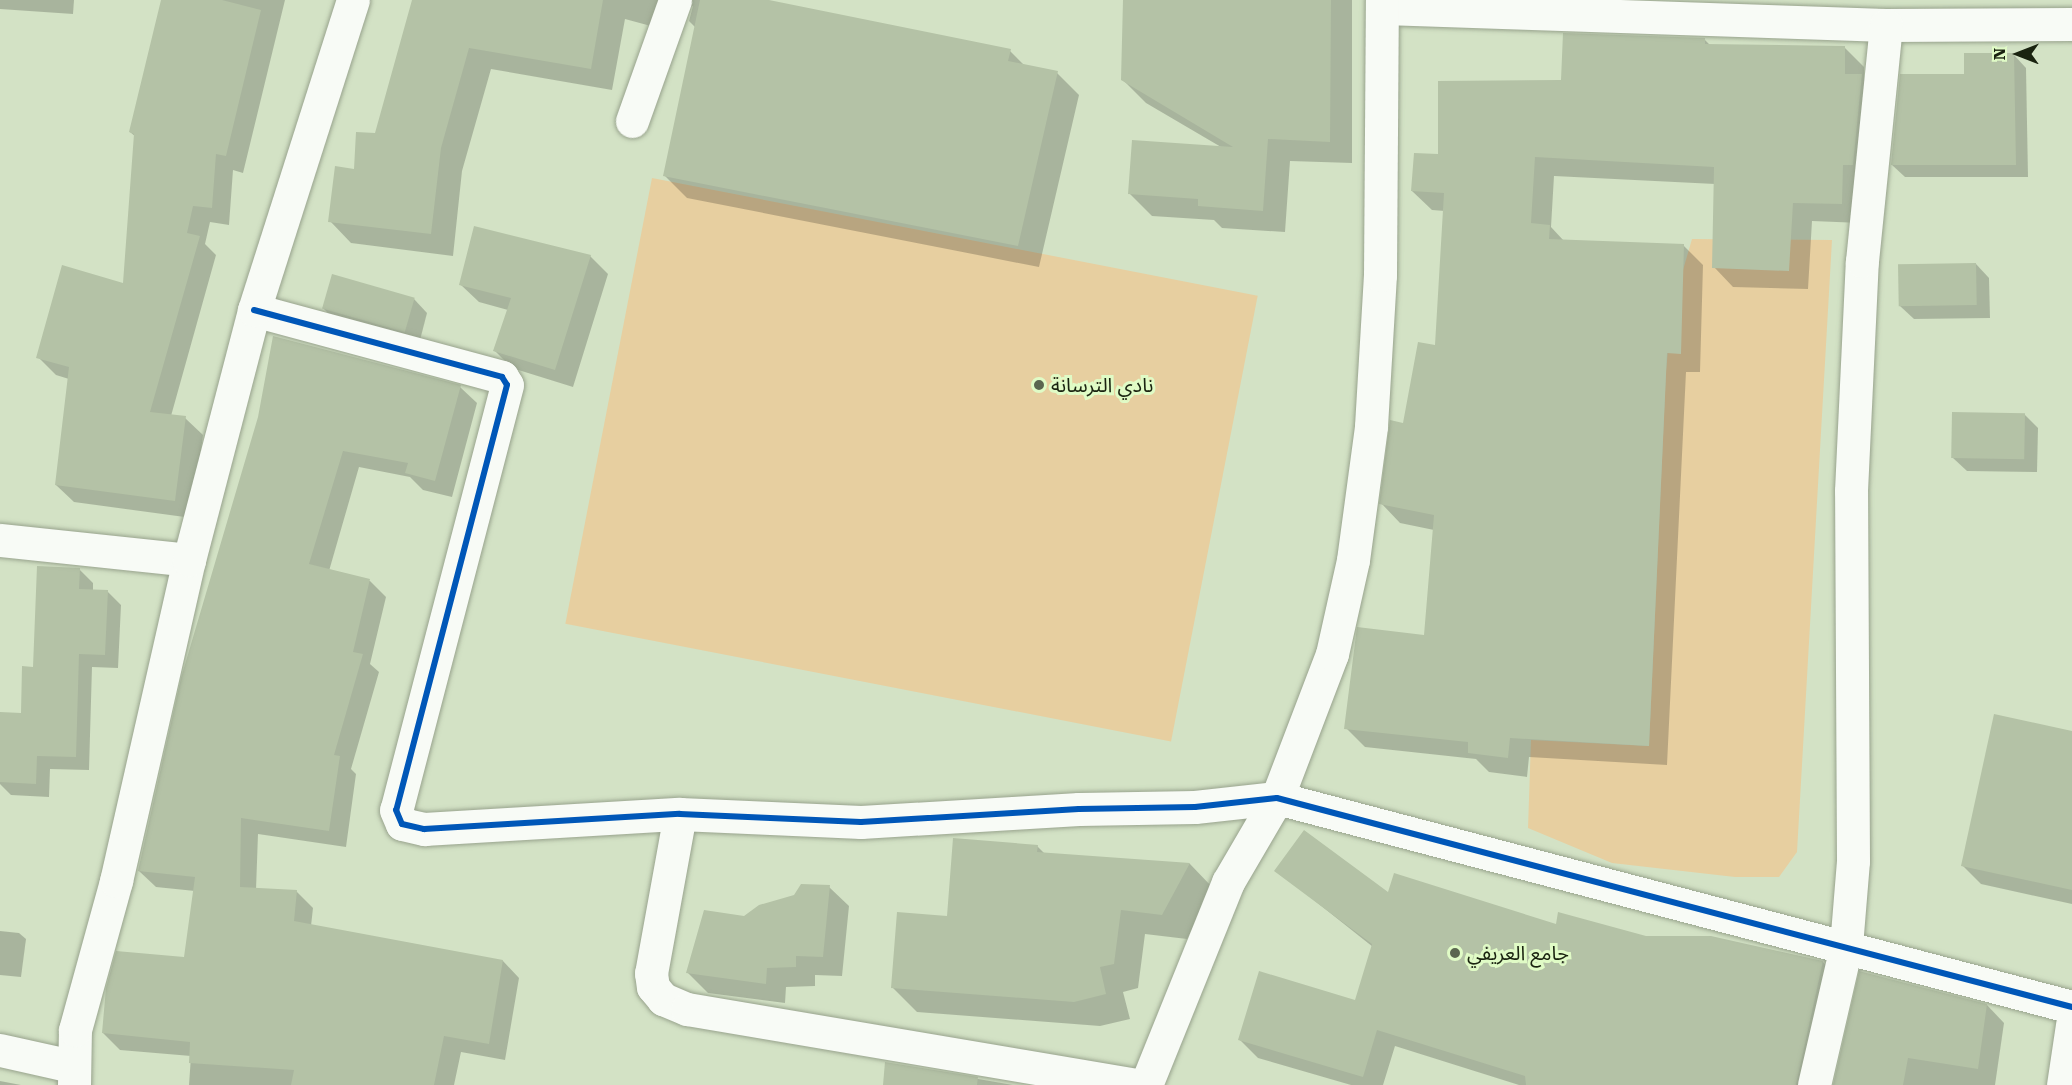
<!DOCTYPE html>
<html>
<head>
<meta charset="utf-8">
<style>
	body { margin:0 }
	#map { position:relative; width:2072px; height:1085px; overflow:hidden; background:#d3e2c5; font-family:"Roboto Serif","Noto Sans Arabic",serif }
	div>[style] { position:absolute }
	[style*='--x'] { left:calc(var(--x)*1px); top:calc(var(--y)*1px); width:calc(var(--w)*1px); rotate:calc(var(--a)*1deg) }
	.green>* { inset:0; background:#e7cfa0; transform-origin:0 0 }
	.shadow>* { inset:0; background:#0003 }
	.building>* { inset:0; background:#b4c2a6; transform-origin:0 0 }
	.roads { filter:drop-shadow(0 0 2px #98a38d) drop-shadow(0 0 2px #98a38d) }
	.minor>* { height:33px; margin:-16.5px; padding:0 16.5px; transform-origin:16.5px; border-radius:16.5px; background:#f8fbf6 }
	.cycleway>* { height:6px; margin:-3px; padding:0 3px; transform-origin:3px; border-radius:3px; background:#0057b8 }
	.dots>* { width:16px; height:16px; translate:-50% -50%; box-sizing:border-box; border:3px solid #e0fbc6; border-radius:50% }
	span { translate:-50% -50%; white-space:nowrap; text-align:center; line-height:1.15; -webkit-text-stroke:6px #e0fbc6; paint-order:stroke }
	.poi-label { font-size:20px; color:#1a2310 }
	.left { translate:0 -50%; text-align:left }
	.north { position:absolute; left:1988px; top:24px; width:60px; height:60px; -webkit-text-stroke:4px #e0fbc6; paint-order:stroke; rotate:270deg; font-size:16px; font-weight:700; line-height:24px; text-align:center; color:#1a2310 }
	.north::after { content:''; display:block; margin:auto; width:21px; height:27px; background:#1a2310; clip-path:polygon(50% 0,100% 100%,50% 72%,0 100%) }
</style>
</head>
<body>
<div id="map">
	<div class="green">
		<div style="left:652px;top:178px;width:617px;height:454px;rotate:11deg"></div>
		<div style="clip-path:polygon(1692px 239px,1832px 240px,1797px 852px,1779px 877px,1735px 877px,1612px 863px,1528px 828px,1531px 740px,1649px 746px,1666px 371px,1672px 308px)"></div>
	</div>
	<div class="shadow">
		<div style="clip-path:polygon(0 0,74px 0,73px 14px,0 9px)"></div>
		<div style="clip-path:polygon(162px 0,285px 0,243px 173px,233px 170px,229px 225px,210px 222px,205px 244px,216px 255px,171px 416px,185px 418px,203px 435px,192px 518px,74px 502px,56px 485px,69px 379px,56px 375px,38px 357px,124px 285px,136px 137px,130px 132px)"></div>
		<div style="clip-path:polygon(414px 0,761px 0,1010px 51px,1025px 66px,1057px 73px,1079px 95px,1039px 267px,687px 198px,665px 176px,696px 28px,689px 21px,693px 6px,684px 8px,673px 32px,625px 19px,612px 90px,491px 69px,462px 171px,453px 256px,351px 243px,330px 221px,376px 135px)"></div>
		<div style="clip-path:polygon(1124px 0,1352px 0,1352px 163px,1290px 161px,1285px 232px,1222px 228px,1214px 220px,1152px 216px,1129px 193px,1221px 147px,1146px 103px,1123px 80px)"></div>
		<div style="clip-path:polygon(1704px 39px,1711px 46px,1845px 48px,1864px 67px,1864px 78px,1881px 95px,1861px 223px,1812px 221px,1808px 289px,1733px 287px,1714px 267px,1715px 184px,1554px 176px,1551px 227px,1564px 241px,1683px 245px,1703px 265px,1700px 372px,1686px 372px,1667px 765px,1529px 757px,1527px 777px,1489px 772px,1476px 759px,1365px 747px,1346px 728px,1425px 636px,1434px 530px,1400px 523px,1381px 503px,1404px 425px,1436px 347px,1445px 211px,1432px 210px,1412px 191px,1440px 155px,1562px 82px)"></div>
		<div style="clip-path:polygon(2014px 55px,2026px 68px,2028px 177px,1905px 177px,1892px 165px,1966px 76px)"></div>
		<div style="clip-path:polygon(590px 256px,608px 274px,573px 387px,512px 368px,494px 350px,508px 310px,479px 302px,461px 285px)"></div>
		<div style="clip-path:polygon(1976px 264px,1989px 278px,1990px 318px,1914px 319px,1900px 306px)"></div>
		<div style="clip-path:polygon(414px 299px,427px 313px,419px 344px,337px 322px,324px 309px)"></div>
		<div style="clip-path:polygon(460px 387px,477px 403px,452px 497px,423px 490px,410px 477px,359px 467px,329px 571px,370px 581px,386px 597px,370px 664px,379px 672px,351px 769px,356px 774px,346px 847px,258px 834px,256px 890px,296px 891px,313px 908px,311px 926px,503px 961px,519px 978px,505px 1060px,461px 1052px,454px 1085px,189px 1085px,191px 1056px,120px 1050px,103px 1033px,185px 958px,195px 891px,156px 887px,139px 871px,260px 418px)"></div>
		<div style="clip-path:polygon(2024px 414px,2038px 428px,2037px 472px,1967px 471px,1953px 458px)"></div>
		<div style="clip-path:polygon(79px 569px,93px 583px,93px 591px,107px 591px,121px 605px,118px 668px,92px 667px,89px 770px,50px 769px,49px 797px,11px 795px,0 784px,0 713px,22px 715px,34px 668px)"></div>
		<div style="clip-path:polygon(2072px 732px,2072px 904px,1981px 884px,1963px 866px)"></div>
		<div style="clip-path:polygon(1037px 846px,1045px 854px,1190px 864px,1214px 889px,1187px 939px,1145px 934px,1138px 988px,1123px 992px,1130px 1019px,1100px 1026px,917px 1012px,892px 987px,949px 918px)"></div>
		<div style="clip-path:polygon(1276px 870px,1557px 926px,1823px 962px,1840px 980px,1816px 1085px,1519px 1085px,1395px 1046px,1383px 1085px,1351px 1085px,1258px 1058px,1240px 1040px,1356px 1002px,1373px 947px)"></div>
		<div style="clip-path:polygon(829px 887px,849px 906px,842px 976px,815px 975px,815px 986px,786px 987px,785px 1003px,708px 993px,688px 973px)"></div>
		<div style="clip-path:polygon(0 931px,19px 933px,26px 939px,21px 977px,0 975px)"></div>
		<div style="clip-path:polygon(1987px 1005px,2004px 1023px,1995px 1085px,1835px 1085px)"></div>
		<div style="clip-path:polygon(886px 1063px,1013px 1085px,885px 1085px)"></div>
		<div style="clip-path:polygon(0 1081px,21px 1085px,0 1085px)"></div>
	</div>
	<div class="building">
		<div style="clip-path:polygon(161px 0,222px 0,261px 10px,226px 156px,216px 154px,212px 208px,193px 206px,187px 233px,200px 236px,150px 412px,186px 416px,175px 501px,55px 485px,69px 367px,36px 358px,62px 265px,123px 283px,134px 134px,129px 132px)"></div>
		<div style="clip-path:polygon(412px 0,603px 0,591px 69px,469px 48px,441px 148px,431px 234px,328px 222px,335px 166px,354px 169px,356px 132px,375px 133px)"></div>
		<div style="clip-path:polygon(700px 0,769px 0,1011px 49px,1008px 61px,1058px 71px,1018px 246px,663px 176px)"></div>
		<div style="clip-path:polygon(1123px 0,1331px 0,1330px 142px,1268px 139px,1263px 211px,1198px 206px,1198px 199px,1128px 194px,1132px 140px,1233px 147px,1121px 80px)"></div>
		<div style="clip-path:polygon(1563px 33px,1705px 38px,1705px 44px,1845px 46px,1845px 74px,1862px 74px,1853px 165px,1843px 165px,1842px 204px,1793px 203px,1789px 271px,1712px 268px,1714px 167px,1535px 157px,1531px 223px,1550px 225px,1549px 239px,1684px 244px,1681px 354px,1667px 353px,1649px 746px,1510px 738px,1508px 758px,1468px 753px,1468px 742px,1344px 729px,1357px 627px,1424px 635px,1434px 515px,1379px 504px,1390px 420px,1403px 423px,1418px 342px,1435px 345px,1444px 193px,1411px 191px,1414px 153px,1438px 154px,1438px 81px,1561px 80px)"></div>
		<div style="clip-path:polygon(1964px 53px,2014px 53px,2016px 165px,1891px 165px,1900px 74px,1964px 74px)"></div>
		<div style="clip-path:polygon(474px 226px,591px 255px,555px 370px,493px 351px,511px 298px,459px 285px)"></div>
		<div style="left:1976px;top:263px;width:42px;height:78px;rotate:89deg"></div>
		<div style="left:332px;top:274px;width:86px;height:36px;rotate:16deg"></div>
		<div style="clip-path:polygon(273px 336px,461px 385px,435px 481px,405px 473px,408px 463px,343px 451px,309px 564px,370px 579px,353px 652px,363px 654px,334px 755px,340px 756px,329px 831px,241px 818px,240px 887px,297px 890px,294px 921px,503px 960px,489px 1044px,444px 1036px,434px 1085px,291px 1085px,294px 1070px,189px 1063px,190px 1042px,102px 1033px,106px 988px,116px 951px,184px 957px,195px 877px,138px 871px,181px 678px,258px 417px)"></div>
		<div style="left:1952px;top:412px;width:73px;height:46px;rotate:1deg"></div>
		<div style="clip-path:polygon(37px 566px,80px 568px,79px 589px,108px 590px,105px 655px,79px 654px,76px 757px,37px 756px,36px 784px,0 782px,0 712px,21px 713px,22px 666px,33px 667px)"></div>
		<div style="clip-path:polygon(1994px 714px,2072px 731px,2072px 890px,1961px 866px)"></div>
		<div style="clip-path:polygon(1304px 830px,1388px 892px,1394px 873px,1556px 924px,1558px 912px,1646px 936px,1711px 936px,1823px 961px,1796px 1085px,1526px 1085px,1525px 1076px,1377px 1030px,1363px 1077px,1238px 1040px,1259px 971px,1355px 1000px,1372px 944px,1274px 871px)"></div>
		<div style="clip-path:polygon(953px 838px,1038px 845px,1037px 852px,1190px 863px,1162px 915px,1121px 910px,1114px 964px,1100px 967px,1106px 994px,1074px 1002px,891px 988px,897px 912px,947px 916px)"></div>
		<div style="clip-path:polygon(801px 884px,830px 885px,823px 957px,796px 956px,796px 967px,767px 968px,766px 984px,686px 973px,704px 910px,744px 916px,759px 905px,794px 895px)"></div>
		<div style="clip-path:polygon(1859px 971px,1987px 1004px,1978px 1069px,1908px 1058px,1903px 1085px,1833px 1085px)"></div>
		<div style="clip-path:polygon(885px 1062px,978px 1077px,977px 1085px,883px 1085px)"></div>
	</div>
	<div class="roads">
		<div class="minor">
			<div style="--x:1384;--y:8;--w:502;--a:1.94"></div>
			<div style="--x:1886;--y:25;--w:186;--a:-0.3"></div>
			<div style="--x:632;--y:121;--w:128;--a:-70.4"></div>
			<div style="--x:254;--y:310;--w:257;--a:15.1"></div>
			<div style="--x:502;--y:377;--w:9;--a:58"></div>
			<div style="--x:507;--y:385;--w:439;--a:104.6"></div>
			<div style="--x:396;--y:810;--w:15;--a:67"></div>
			<div style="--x:402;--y:824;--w:23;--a:13"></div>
			<div style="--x:424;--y:829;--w:256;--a:-3.4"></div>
			<div style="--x:680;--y:814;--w:181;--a:2.5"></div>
			<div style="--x:861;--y:822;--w:218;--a:-3.4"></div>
			<div style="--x:1079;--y:809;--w:116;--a:-1"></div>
			<div style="--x:1195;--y:807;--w:82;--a:-6.3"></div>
			<div style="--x:1277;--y:798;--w:822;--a:14.73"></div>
			<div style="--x:0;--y:540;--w:190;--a:6"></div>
			<div style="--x:680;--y:814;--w:162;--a:100.3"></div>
			<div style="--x:651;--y:973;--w:14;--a:82"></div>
			<div style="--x:653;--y:987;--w:16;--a:50"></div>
			<div style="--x:663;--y:999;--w:26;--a:23"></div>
			<div style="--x:687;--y:1009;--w:453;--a:9.6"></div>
			<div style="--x:0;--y:1050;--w:74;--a:12.5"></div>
			<div style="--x:74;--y:1085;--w:55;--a:-89"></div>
			<div style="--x:75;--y:1030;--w:155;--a:-74.6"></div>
			<div style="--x:116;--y:881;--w:329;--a:-77.2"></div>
			<div style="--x:189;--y:560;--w:258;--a:-75.4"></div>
			<div style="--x:254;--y:310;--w:325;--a:-72.3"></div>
			<div style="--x:1146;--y:1085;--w:219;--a:-68"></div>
			<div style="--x:1228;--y:882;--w:97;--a:-59.7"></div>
			<div style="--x:1277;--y:798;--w:154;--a:-69.1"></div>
			<div style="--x:1332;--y:654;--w:96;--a:-77.4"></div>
			<div style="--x:1353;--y:560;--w:135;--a:-82.3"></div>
			<div style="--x:1371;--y:426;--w:151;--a:-86.6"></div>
			<div style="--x:1380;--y:275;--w:275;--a:-89.6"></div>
			<div style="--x:1814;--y:1085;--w:143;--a:-77"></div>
			<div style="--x:1846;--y:946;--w:85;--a:-85.3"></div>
			<div style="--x:1853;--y:861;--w:370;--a:-90.3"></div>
			<div style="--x:1851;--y:491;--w:230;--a:-87.3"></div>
			<div style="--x:1862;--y:261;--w:237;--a:-84.2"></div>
			<div style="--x:2063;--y:1085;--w:61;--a:-81.5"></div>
		</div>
	</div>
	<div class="cycleway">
		<div style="--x:254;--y:310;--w:257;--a:15.1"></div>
		<div style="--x:502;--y:377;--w:9;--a:58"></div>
		<div style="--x:507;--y:385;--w:439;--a:104.6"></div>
		<div style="--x:396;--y:810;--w:15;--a:67"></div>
		<div style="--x:402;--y:824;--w:23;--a:13"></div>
		<div style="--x:424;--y:829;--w:256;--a:-3.4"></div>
		<div style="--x:680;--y:814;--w:181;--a:2.5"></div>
		<div style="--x:861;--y:822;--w:218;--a:-3.4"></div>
		<div style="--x:1079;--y:809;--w:116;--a:-1"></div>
		<div style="--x:1195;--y:807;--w:82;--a:-6.3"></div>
		<div style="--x:1277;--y:798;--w:822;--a:14.73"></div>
	</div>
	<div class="dots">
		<div style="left:1039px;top:385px;background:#5b664f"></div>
		<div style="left:1455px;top:953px;background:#5b664f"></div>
	</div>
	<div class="poi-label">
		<span class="left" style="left:1051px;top:385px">نادي الترسانة</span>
		<span class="left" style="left:1467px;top:953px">جامع العريفي</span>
	</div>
	<div class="north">N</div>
</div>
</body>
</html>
